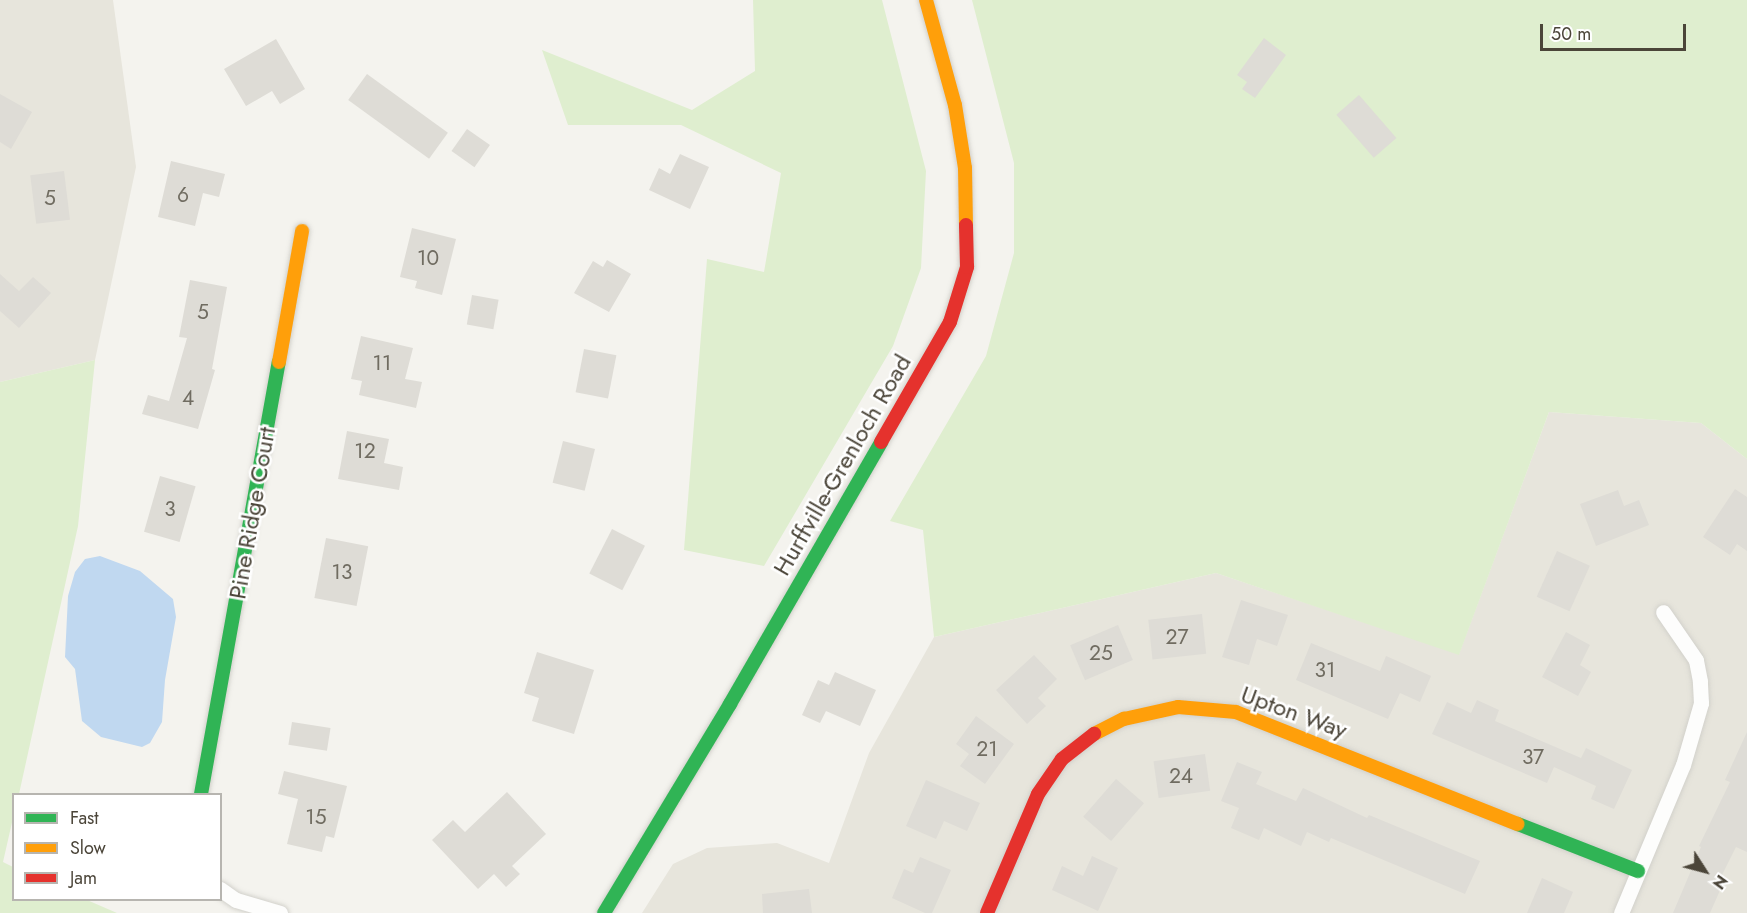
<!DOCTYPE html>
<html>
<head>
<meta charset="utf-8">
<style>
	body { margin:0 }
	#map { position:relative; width:1747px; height:913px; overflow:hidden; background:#f4f3ee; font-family:Jost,sans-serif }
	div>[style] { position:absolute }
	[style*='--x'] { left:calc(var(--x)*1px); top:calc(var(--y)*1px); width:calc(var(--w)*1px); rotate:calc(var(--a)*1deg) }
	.residential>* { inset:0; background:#e7e5dc }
	.green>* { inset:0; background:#dfeecf }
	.water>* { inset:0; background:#c0d8f0 }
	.building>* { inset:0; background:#dedcd6; transform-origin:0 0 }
	.roads { filter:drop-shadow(0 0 2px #d2d1cb) drop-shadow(0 0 2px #d2d1cb) }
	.street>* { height:15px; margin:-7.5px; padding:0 7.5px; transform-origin:7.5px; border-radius:7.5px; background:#fdfdfc }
	.fast>* { height:14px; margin:-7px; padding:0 7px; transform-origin:7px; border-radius:7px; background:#30b455 }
	.slow>* { height:14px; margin:-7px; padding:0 7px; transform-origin:7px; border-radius:7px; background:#ff9f0a }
	.jam>* { height:14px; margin:-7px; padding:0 7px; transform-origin:7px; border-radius:7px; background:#e5322d }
	span { translate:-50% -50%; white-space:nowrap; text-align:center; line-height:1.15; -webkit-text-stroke:5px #fff; paint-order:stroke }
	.number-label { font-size:21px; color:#706c61 }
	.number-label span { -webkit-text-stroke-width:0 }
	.street-label { font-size:24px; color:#4b4539 }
	.legend { position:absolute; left:12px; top:793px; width:210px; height:108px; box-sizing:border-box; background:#fff; border:2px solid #b7b5b0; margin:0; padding:8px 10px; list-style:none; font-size:18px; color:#4b4539 }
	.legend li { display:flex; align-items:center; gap:12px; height:30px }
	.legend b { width:30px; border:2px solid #b7b5b0 }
	.north { position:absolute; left:1675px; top:841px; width:60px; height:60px; -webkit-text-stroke:4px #fff; paint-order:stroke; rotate:126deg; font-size:16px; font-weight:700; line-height:24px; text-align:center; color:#4b4539 }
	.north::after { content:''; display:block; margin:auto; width:21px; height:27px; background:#4b4539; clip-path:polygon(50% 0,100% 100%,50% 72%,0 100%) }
	.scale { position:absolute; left:1540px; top:24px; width:146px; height:27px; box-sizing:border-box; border:3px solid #4b4539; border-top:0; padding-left:8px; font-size:18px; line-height:21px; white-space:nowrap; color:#4b4539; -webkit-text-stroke:4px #fff; paint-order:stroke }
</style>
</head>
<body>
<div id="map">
	<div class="residential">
		<div style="clip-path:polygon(0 0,113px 0,136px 167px,95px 360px,0 382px)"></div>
		<div style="clip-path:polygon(1549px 412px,1701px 423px,1747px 459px,1747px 913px,642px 913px,673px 864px,707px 848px,777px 843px,829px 863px,869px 753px,934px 637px,1216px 573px,1459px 654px)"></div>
	</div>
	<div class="green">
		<div style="clip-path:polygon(753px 0,882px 0,926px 171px,921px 268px,893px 346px,764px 566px,684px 550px,707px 259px,764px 272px,781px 173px,681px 125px,568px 125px,542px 50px,692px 110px,755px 71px)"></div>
		<div style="clip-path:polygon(972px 0,1747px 0,1747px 459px,1701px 423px,1549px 412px,1459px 655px,1216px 573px,934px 637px,923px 530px,890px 521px,986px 356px,1014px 253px,1014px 163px)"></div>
		<div style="clip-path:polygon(95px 360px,78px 526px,19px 794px,14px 794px,13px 818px,3px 862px,13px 867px,14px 900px,87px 900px,117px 913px,0 913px,0 382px)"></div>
	</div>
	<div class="water">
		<div style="clip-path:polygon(100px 556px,140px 571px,173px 599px,176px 617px,165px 680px,162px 722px,150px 743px,142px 747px,101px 737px,82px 721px,75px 669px,65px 657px,68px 596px,75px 572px,85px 559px)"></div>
	</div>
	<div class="building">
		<div style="clip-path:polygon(1264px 38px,1286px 55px,1255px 98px,1242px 89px,1247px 82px,1237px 75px)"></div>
		<div style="clip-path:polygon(276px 39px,305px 89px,280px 104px,272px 91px,246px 106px,224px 69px)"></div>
		<div style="left:367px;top:74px;width:100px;height:32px;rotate:36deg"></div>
		<div style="clip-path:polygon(0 94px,32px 112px,11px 149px,0 142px)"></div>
		<div style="left:1359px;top:95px;width:57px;height:30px;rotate:49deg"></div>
		<div style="left:467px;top:129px;width:28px;height:27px;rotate:35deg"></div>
		<div style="clip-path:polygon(680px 154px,709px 167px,690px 209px,649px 190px,659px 168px,670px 174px)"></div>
		<div style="clip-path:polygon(171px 161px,225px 174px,219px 197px,203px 193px,195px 226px,158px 217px)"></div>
		<div style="left:64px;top:171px;width:49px;height:34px;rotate:83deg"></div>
		<div style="clip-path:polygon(412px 228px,456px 239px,442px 295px,415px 288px,417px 281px,400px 277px)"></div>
		<div style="clip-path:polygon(607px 260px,631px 274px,609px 312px,574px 293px,593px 261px,603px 267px)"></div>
		<div style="clip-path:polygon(0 274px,19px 291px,33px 277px,51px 293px,19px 328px,0 311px)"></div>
		<div style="clip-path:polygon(190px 280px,227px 287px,212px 369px,215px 370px,198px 429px,142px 414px,148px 395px,169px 401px,187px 338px,179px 337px)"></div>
		<div style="left:472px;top:295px;width:27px;height:30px;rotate:10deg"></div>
		<div style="clip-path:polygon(361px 336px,413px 348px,405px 379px,422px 382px,416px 408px,359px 395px,362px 381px,351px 379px)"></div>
		<div style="left:584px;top:349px;width:33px;height:44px;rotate:11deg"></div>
		<div style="clip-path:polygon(347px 431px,389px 439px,384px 463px,403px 467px,399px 490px,338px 479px)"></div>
		<div style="left:563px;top:441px;width:33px;height:43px;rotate:14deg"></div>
		<div style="left:160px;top:476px;width:37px;height:58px;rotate:16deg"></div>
		<div style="clip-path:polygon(1735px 489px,1747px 497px,1747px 551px,1737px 544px,1730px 555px,1703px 537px)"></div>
		<div style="clip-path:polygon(1618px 490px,1624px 506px,1639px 500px,1649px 525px,1596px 546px,1580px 504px)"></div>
		<div style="left:612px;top:529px;width:37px;height:50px;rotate:27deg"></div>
		<div style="left:326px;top:538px;width:43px;height:61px;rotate:11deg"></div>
		<div style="left:1557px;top:551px;width:36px;height:50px;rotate:24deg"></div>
		<div style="clip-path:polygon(1241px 600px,1288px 615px,1277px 646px,1257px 639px,1249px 665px,1222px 657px)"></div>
		<div style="left:1202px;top:614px;width:40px;height:54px;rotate:84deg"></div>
		<div style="left:1118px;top:625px;width:38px;height:52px;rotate:67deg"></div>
		<div style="clip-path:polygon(1566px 632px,1590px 645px,1580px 665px,1591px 672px,1578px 696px,1542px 677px)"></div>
		<div style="clip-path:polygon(1311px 643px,1380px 671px,1386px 656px,1431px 676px,1420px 702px,1400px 693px,1388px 719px,1296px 680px)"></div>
		<div style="clip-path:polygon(537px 652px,594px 670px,574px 734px,532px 721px,539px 698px,524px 693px)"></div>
		<div style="clip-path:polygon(1034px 655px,1057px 679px,1038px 698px,1046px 706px,1027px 724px,996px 690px)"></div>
		<div style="clip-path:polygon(835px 672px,876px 690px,860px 726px,826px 711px,820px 723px,802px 715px,818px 680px,829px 685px)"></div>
		<div style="clip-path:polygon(1477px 700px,1499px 710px,1495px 721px,1581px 758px,1586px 748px,1632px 770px,1614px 809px,1591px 799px,1596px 786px,1554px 767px,1547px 783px,1432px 734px,1447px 702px,1471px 713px)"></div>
		<div style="clip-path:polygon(976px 716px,1014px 744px,985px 784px,960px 766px,969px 754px,956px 744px)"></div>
		<div style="left:292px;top:722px;width:39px;height:23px;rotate:9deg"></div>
		<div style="clip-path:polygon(1747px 732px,1747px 852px,1736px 847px,1721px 877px,1725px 879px,1710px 913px,1673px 913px,1701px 847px,1699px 846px,1730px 782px,1725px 780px)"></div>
		<div style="left:1205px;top:754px;width:37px;height:52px;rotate:82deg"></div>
		<div style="clip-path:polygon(1237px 762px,1262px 772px,1256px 784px,1296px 801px,1303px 788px,1367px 818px,1369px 815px,1480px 861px,1465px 894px,1331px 838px,1329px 842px,1307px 832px,1301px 846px,1264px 828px,1259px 840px,1231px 828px,1239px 808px,1221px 801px)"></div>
		<div style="clip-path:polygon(284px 771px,347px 786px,334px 838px,326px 836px,322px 852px,287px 844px,298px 799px,278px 794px)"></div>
		<div style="left:1116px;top:779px;width:37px;height:50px;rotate:41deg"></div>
		<div style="clip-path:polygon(926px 780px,980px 803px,967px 831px,944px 821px,936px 839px,906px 826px)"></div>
		<div style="clip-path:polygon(507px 792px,546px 834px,512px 866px,520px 874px,506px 887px,494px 874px,478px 889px,432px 840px,453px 820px,465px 832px)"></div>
		<div style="clip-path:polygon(1092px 856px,1118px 868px,1098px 911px,1052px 890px,1062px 866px,1083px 876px)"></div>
		<div style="clip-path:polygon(920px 857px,951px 870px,932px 913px,925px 913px,892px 898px,904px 869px,913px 873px)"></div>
		<div style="clip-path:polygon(1542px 878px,1573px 892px,1564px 913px,1527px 913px)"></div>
		<div style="clip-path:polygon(809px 889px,812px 913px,763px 913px,762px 894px)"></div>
	</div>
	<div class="roads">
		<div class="street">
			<div style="--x:220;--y:889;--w:19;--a:35"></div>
			<div style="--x:236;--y:900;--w:46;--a:16.5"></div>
			<div style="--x:1621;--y:913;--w:160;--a:-67.3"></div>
			<div style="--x:1683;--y:765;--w:65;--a:-73.8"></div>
			<div style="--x:1701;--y:703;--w:22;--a:-93"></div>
			<div style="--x:1700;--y:681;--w:21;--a:-101"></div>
			<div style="--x:1696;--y:660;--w:58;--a:-124.5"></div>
		</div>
		<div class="fast">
			<div style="--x:201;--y:794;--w:439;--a:-79.8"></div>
			<div style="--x:1518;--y:824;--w:129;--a:21.4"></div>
			<div style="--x:604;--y:913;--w:244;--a:-58.9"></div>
			<div style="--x:730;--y:704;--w:302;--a:-60"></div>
		</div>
		<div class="slow">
			<div style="--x:926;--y:0;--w:109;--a:74.6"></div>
			<div style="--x:955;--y:105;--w:64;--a:81"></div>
			<div style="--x:965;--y:168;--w:57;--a:89"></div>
			<div style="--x:279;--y:362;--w:133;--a:-80"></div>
			<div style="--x:1094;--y:734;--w:34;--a:-27"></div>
			<div style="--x:1124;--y:719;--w:55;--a:-12.5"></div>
			<div style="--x:1178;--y:707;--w:58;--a:4.9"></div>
			<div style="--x:1236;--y:712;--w:303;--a:21.7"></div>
		</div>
		<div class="jam">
			<div style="--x:881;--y:442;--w:138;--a:-60.1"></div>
			<div style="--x:950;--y:322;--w:58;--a:-72.8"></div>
			<div style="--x:967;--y:267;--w:42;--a:-91.4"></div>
			<div style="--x:987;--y:913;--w:129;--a:-66.8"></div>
			<div style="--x:1038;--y:794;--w:42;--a:-55.6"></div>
			<div style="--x:1062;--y:759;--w:41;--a:-38"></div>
		</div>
	</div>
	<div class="number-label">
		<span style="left:183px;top:195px">6</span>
		<span style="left:50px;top:198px">5</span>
		<span style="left:428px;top:258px">10</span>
		<span style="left:203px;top:312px">5</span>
		<span style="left:382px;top:363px">11</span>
		<span style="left:188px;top:398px">4</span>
		<span style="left:365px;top:451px">12</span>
		<span style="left:170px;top:509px">3</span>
		<span style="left:342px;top:572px">13</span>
		<span style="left:1177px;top:637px">27</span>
		<span style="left:1101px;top:653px">25</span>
		<span style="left:1325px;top:670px">31</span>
		<span style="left:987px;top:749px">21</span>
		<span style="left:1533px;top:757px">37</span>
		<span style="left:1181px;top:776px">24</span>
		<span style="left:316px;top:817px">15</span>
	</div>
	<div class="street-label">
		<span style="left:842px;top:465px;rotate:-60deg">Hurffville-Grenloch Road</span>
		<span style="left:252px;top:513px;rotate:-80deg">Pine Ridge Court</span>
		<span style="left:1294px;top:712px;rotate:20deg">Upton Way</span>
	</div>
	<ul class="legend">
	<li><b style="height:8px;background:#30b455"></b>Fast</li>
	<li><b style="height:8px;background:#ff9f0a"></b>Slow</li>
	<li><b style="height:8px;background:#e5322d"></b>Jam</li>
	</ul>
	<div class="north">N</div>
	<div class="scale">50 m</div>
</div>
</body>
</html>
